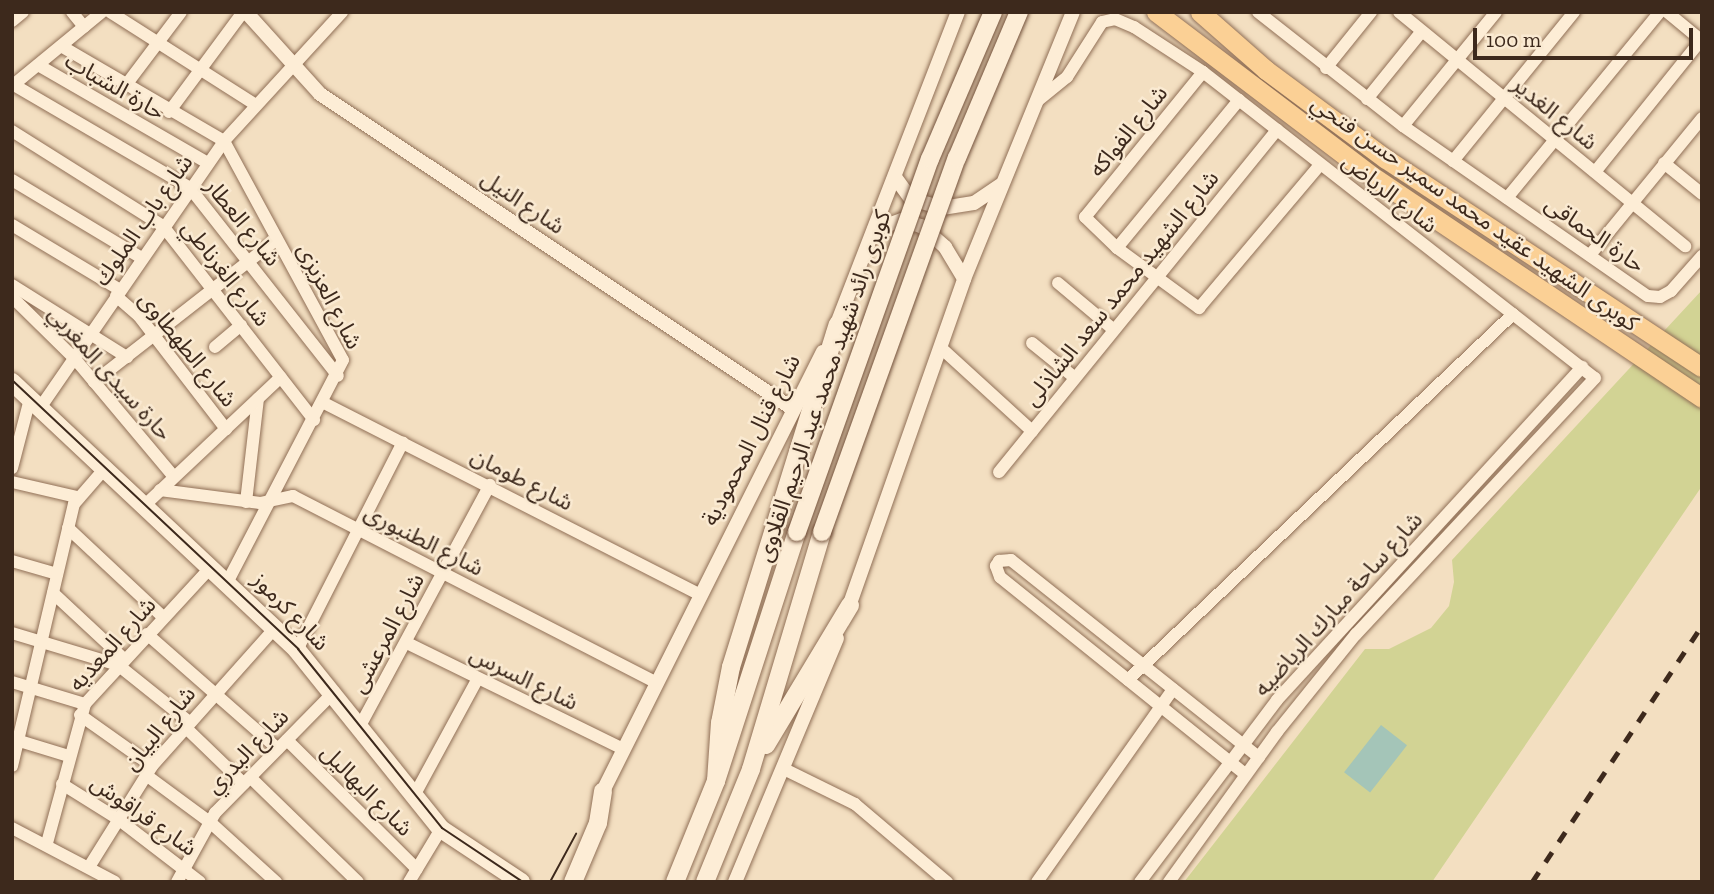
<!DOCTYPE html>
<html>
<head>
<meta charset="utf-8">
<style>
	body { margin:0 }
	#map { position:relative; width:1714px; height:894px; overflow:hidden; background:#f3dfc1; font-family:"Zilla Slab","Noto Sans Arabic",serif }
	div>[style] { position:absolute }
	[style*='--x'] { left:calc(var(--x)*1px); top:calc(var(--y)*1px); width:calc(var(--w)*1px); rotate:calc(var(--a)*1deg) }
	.green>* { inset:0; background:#d2d394 }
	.water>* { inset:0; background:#a4c5b8; transform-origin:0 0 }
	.roads { filter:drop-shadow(0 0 2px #906f56) drop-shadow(0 0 2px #906f56) }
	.minor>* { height:12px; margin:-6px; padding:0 6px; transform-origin:6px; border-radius:6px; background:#fdedd6 }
	.tertiary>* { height:14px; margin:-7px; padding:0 7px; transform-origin:7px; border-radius:7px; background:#fdedd6 }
	.secondary>* { height:18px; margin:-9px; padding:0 9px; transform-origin:9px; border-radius:9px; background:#fdedd6 }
	.primary>* { height:19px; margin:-9.5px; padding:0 9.5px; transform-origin:9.5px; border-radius:9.5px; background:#fbd095 }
	.tram>* { height:2px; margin:-1px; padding:0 1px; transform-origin:1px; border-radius:1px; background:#3d291c }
	.rail>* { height:4.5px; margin-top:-2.25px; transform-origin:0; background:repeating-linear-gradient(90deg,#3d291c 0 12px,transparent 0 24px) }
	.bridges { filter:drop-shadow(0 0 2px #714f39) drop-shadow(0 0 2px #714f39) }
	.secondary-bridge>* { height:18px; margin:-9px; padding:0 9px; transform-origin:9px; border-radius:9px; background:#fdedd6 }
	span { translate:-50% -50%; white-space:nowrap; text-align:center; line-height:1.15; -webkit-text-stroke:5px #faead2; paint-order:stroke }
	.street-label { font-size:23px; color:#3d291c }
	.frame { position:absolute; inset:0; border:14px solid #3d291c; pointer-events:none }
	.scale { position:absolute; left:1473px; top:28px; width:220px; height:32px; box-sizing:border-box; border:4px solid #3d291c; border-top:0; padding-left:9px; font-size:21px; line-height:24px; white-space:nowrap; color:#3d291c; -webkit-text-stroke:5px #faead2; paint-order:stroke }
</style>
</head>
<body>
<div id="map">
	<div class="green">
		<div style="clip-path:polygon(1702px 290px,1702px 486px,1432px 882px,1184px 882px,1365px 649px,1389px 649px,1431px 628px,1449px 606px,1454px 582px,1452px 560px)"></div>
	</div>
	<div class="water">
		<div style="left:1381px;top:725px;width:33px;height:60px;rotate:38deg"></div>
	</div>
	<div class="roads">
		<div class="minor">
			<div style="--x:72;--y:12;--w:19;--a:51"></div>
			<div style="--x:110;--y:12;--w:173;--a:32.5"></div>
			<div style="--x:1258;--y:12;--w:184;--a:38.2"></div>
			<div style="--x:1403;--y:126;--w:298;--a:34.8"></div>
			<div style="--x:1648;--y:296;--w:12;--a:5"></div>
			<div style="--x:1660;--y:297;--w:13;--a:-29"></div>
			<div style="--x:1671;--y:291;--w:47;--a:-48.5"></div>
			<div style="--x:1399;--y:12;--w:370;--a:39.3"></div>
			<div style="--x:1667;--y:12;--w:45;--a:39.6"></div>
			<div style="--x:12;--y:21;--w:14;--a:-39"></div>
			<div style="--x:61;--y:46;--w:189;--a:30.2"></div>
			<div style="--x:224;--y:141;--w:249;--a:61.5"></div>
			<div style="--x:343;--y:360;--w:249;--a:117.5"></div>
			<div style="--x:38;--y:65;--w:196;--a:30"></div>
			<div style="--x:1326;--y:68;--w:72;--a:-51.2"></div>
			<div style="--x:1203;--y:72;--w:187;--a:129.1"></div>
			<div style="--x:1085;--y:217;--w:45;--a:44.1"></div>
			<div style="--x:1117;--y:248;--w:102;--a:36.2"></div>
			<div style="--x:1199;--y:308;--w:187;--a:-49.8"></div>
			<div style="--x:14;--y:85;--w:204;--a:30.3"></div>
			<div style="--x:190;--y:188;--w:239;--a:51.8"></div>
			<div style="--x:126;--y:85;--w:91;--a:-53"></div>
			<div style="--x:12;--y:86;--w:117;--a:-39.4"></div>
			<div style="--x:1367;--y:99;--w:87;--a:-51"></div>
			<div style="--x:1036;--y:102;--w:40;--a:-39"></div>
			<div style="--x:1067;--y:77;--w:65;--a:-57.5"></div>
			<div style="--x:1102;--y:22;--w:13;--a:-13"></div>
			<div style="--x:1115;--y:19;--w:21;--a:23"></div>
			<div style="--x:1134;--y:27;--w:82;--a:33.1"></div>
			<div style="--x:1203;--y:72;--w:497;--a:38"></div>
			<div style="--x:1595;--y:378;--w:350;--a:133"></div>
			<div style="--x:1356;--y:634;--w:126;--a:128.9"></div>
			<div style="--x:1277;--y:732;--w:185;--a:125.8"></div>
			<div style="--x:169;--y:112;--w:124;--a:-53.5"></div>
			<div style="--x:1403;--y:126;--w:147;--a:-50.8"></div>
			<div style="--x:12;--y:131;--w:178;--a:32.2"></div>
			<div style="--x:163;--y:226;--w:246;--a:52.1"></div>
			<div style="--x:1453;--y:161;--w:192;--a:-50.9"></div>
			<div style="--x:1664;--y:163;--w:49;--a:39.2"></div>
			<div style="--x:1595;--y:172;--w:169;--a:-51.2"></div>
			<div style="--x:12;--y:180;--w:152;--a:31"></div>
			<div style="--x:1507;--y:198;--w:241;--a:-50.6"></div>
			<div style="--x:12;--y:225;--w:126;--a:31"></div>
			<div style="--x:1117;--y:248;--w:192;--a:-50.5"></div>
			<div style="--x:1590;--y:255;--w:177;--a:-50.7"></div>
			<div style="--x:1058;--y:283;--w:73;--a:40"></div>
			<div style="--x:12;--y:285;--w:136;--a:32.1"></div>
			<div style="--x:116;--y:296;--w:30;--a:41"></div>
			<div style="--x:139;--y:316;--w:143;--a:52.4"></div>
			<div style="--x:12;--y:297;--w:88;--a:44.5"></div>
			<div style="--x:75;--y:359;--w:154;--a:50"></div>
			<div style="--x:1032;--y:343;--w:55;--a:39.1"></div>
			<div style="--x:215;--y:347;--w:34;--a:-40"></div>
			<div style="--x:940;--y:347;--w:125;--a:42.4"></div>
			<div style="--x:94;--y:382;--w:232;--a:-38"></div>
			<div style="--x:324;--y:403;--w:423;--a:27"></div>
			<div style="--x:40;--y:408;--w:324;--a:-55.4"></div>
			<div style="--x:224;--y:141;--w:175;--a:-47.5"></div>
			<div style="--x:12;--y:468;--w:71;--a:-75.4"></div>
			<div style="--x:999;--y:472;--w:441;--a:-50.9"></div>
			<div style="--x:12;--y:482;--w:67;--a:13"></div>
			<div style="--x:160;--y:490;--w:101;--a:7.4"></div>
			<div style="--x:260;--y:503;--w:34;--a:-12"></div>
			<div style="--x:293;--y:496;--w:409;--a:27.2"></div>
			<div style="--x:246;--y:502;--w:104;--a:-83.4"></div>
			<div style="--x:146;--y:504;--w:185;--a:-43.3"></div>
			<div style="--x:68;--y:528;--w:130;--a:43.1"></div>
			<div style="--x:12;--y:561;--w:47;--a:16.1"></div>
			<div style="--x:53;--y:593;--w:97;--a:42.9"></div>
			<div style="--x:12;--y:633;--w:111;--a:16.8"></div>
			<div style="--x:118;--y:665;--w:90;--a:38.7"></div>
			<div style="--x:147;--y:634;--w:174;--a:41.3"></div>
			<div style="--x:407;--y:643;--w:241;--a:26.1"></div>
			<div style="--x:297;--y:650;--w:233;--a:-63"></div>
			<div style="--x:1128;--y:680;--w:531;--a:-43.55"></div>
			<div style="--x:12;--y:682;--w:76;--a:16.8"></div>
			<div style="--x:80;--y:715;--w:88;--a:35.3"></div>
			<div style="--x:184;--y:726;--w:83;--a:44"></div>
			<div style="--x:360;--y:726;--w:274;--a:-61.7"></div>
			<div style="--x:13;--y:739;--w:59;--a:16.9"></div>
			<div style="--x:287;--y:740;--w:183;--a:44.8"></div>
			<div style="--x:12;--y:766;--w:269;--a:-76.7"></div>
			<div style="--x:74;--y:504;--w:49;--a:-49.1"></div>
			<div style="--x:786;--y:770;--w:77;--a:26.2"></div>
			<div style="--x:855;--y:804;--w:121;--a:40.3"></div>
			<div style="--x:1245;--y:774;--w:314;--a:-141.2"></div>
			<div style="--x:1000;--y:577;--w:12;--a:-110"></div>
			<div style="--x:996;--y:566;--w:6;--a:-59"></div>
			<div style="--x:999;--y:561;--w:12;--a:-5"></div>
			<div style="--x:1011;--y:560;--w:317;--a:38.5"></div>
			<div style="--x:146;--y:775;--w:81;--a:36.4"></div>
			<div style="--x:211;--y:823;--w:88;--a:42.2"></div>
			<div style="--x:251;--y:778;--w:149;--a:44.2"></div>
			<div style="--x:62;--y:784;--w:66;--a:32"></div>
			<div style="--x:118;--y:819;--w:103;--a:37.5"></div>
			<div style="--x:414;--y:796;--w:132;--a:-61.5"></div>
			<div style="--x:12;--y:828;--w:116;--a:27.7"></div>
			<div style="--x:47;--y:843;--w:144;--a:-74.7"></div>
			<div style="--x:85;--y:704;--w:186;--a:-47.4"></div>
			<div style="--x:89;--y:867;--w:119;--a:-58"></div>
			<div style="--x:152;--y:766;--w:185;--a:-48.3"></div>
			<div style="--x:177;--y:882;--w:79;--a:-61.2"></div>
			<div style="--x:215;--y:813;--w:170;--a:-45.5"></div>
			<div style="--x:409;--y:882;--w:62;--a:-58.9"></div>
			<div style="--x:1037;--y:882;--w:236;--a:-54.8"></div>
			<div style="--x:1140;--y:882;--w:228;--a:-53"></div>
			<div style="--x:1277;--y:700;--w:452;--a:-47.5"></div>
		</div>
		<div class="tertiary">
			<div style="--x:246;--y:12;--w:110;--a:47.9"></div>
			<div style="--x:320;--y:94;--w:568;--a:33.66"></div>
			<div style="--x:895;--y:177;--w:27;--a:54"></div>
			<div style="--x:911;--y:199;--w:32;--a:16"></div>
			<div style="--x:942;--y:208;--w:32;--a:-9"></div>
			<div style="--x:974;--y:203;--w:32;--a:-34"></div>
			<div style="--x:874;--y:230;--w:30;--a:-20"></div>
			<div style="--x:902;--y:220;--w:20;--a:18"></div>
			<div style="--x:921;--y:226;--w:32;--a:41"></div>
			<div style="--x:945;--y:247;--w:37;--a:59"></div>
			<div style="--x:833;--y:334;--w:345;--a:-68.8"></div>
			<div style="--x:847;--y:612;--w:353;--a:-70.6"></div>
			<div style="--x:964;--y:279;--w:288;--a:-67.8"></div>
			<div style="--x:603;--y:791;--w:491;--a:-63.4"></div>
			<div style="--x:735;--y:882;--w:264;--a:-67.3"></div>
		</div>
		<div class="secondary">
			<div style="--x:12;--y:382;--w:391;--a:43.2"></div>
			<div style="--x:297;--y:650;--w:230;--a:51.2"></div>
			<div style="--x:441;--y:829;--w:96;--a:33.5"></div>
			<div style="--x:766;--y:745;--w:163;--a:-59"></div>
			<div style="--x:716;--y:781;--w:58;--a:-86.1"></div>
			<div style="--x:720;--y:723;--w:57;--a:-78.9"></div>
			<div style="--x:731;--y:667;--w:359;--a:-72.7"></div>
			<div style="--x:573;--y:882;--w:64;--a:-67"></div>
			<div style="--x:598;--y:823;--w:32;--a:-81"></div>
			<div style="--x:675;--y:882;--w:109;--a:-67.9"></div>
			<div style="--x:716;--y:781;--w:262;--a:-72"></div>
			<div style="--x:705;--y:882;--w:122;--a:-67.8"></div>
			<div style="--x:751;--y:769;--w:247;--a:-73.3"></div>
		</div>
		<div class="primary">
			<div style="--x:1156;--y:12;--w:271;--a:37.2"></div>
			<div style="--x:1372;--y:176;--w:398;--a:33.9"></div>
			<div style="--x:1200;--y:12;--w:88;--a:41.3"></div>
			<div style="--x:1266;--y:70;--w:149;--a:36.6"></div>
			<div style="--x:1386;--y:159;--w:378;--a:33.4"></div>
		</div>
	</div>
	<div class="tram">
		<div style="--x:12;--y:380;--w:393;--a:43.2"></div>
		<div style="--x:298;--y:649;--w:230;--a:51.2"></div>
		<div style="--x:442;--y:828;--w:97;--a:33.7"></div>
		<div style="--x:550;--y:882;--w:55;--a:-61.6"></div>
	</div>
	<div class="rail">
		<div style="--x:1532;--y:882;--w:308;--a:-56.5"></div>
	</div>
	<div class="bridges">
		<div class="secondary-bridge">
			<div style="--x:797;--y:532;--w:396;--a:-70.4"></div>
			<div style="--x:930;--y:159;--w:160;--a:-66.8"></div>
			<div style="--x:822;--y:532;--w:398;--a:-70.2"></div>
			<div style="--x:957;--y:158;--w:159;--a:-67"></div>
		</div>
	</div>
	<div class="street-label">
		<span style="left:115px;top:86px;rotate:30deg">حارة الشباب</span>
		<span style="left:1555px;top:113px;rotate:39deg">شارع الغدير</span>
		<span style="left:1128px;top:131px;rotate:-51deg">شارع الفواكه</span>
		<span style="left:1390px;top:193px;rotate:38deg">شارع الرياض</span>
		<span style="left:523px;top:202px;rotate:34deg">شارع النيل</span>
		<span style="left:1475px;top:213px;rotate:35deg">كوبرى الشهيد عقيد محمد سمير حسن فتحي</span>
		<span style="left:143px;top:220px;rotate:-55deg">شارع باب الملوك</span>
		<span style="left:243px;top:222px;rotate:51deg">شارع العطار</span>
		<span style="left:1595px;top:234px;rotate:35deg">حارة الحماقى</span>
		<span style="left:226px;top:273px;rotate:52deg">شارع الغرناطي</span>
		<span style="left:1121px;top:288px;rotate:-51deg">شارع الشهيد محمد سعد الشاذلى</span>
		<span style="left:330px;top:296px;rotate:63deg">شارع العزيزى</span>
		<span style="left:188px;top:349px;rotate:51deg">شارع الطهطاوى</span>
		<span style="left:110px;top:373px;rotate:48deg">حارة سيدى المغربي</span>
		<span style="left:823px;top:386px;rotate:-71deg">كوبرى رائد شهيد محمد عبد الرحيم القلاوى</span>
		<span style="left:751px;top:440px;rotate:-63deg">شارع قنال المحمودية</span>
		<span style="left:522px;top:479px;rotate:27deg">شارع طومان</span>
		<span style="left:424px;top:540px;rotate:27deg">شارع الطنبورى</span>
		<span style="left:1338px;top:604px;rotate:-48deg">شارع ساحة مبارك الرياضيه</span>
		<span style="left:291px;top:611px;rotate:46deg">شارع كرموز</span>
		<span style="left:387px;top:633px;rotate:-62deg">شارع المرعشى</span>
		<span style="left:112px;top:644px;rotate:-48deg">شارع المعديه</span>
		<span style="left:524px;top:678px;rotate:26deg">شارع السرس</span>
		<span style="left:159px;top:728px;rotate:-51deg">شارع البيان</span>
		<span style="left:247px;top:751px;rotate:-46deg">شارع البدري</span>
		<span style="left:367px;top:790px;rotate:45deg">شارع البهاليل</span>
		<span style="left:144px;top:815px;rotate:35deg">شارع قراقوش</span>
	</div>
	<div class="frame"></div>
	<div class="scale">100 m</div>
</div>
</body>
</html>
